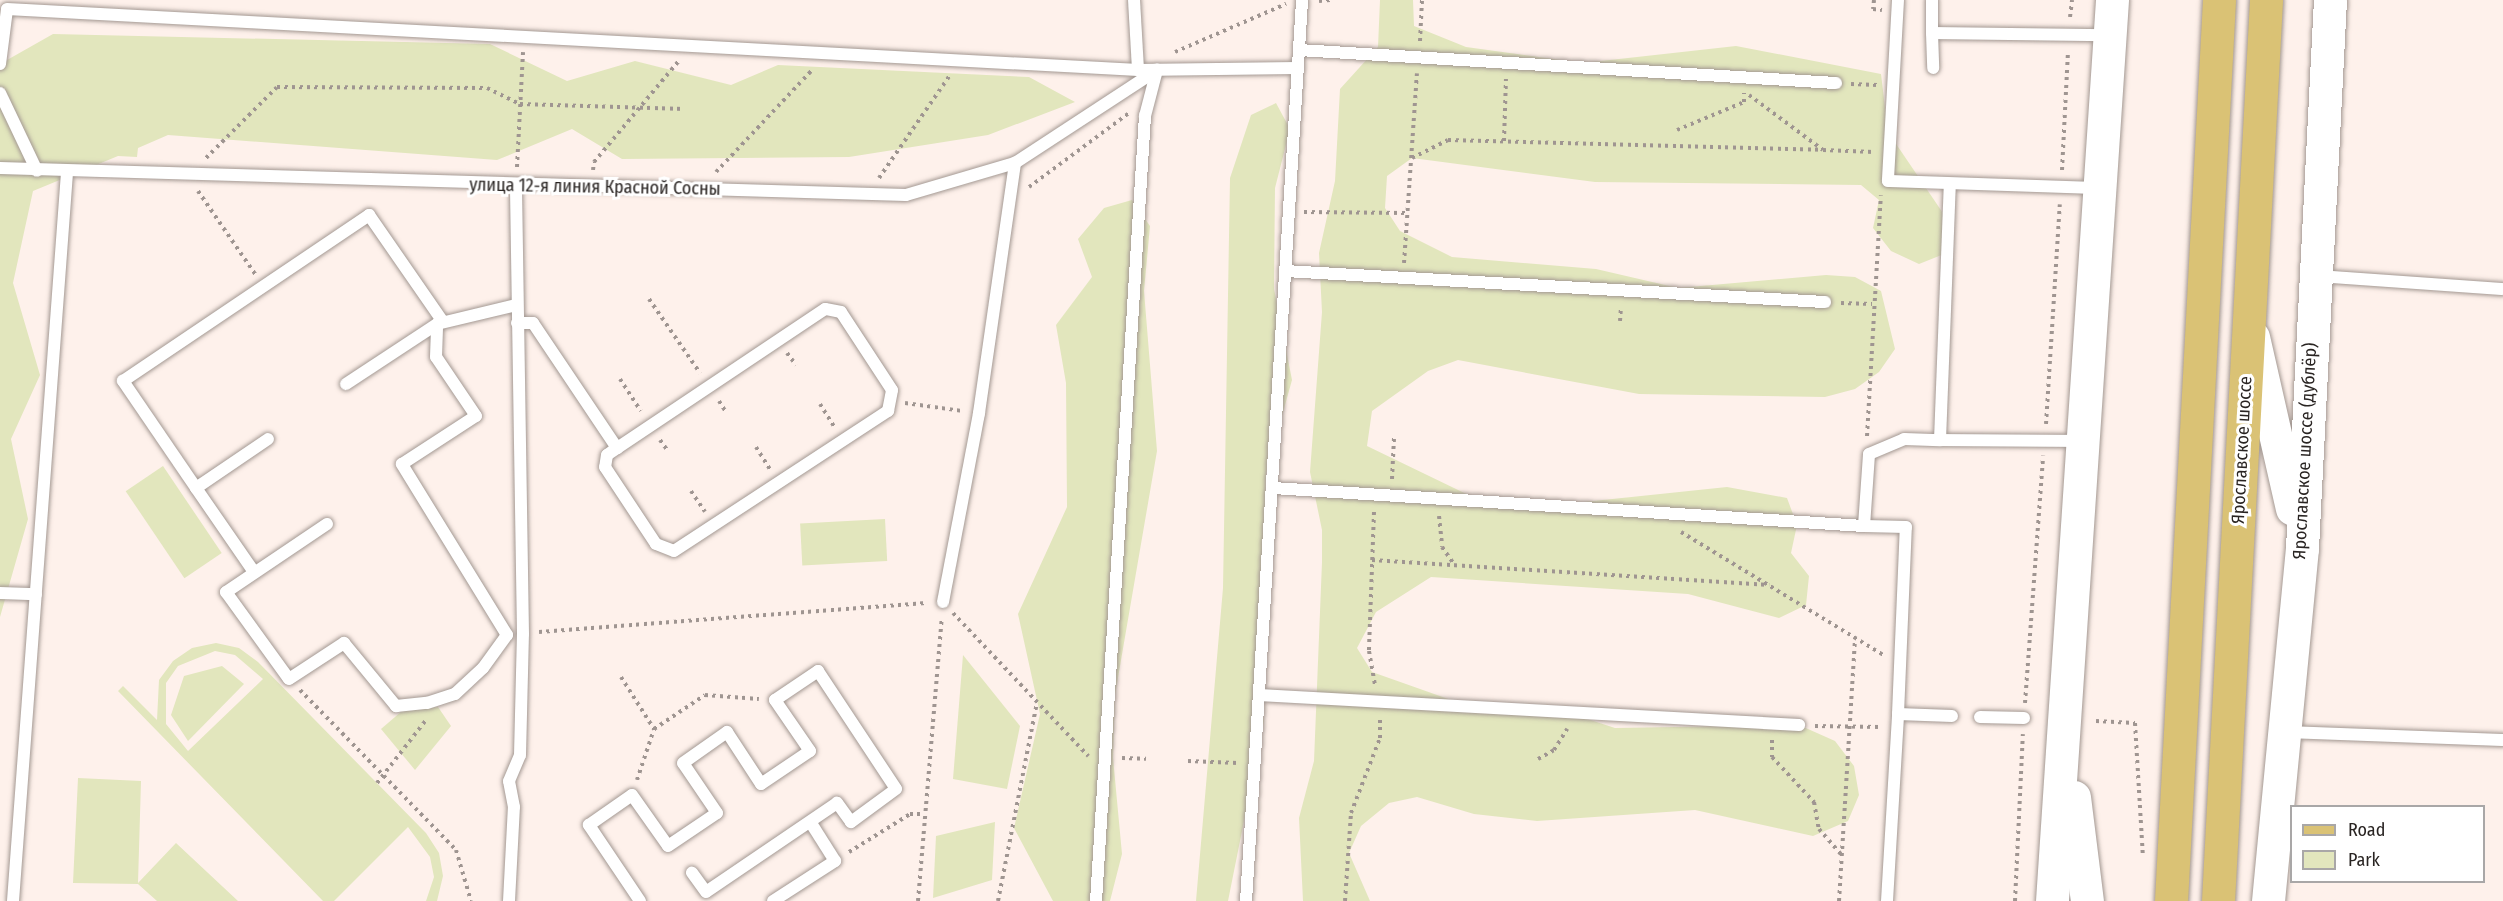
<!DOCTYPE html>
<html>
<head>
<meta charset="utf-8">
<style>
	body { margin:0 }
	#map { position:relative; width:2503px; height:901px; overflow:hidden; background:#fef1eb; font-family:"Fira Sans Condensed",sans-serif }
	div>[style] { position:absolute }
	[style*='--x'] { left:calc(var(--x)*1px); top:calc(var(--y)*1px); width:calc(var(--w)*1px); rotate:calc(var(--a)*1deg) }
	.green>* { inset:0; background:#e2e6bd; transform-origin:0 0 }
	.path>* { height:4px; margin-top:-2px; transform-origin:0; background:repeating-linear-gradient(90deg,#9f9591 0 3px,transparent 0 7.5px) }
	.roads { filter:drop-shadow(0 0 2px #a39892) drop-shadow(0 0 2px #a39892) }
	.lane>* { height:12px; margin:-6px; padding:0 6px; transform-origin:6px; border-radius:6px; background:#fff }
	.secondary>* { height:33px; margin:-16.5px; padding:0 16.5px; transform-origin:16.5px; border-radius:16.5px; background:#fff }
	.primary>* { height:33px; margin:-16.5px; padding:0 16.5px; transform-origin:16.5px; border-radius:16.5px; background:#dac275 }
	span { translate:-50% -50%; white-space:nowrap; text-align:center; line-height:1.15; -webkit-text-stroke:6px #fff; paint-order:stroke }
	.street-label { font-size:18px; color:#292422 }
	.legend { position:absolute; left:2290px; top:805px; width:195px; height:78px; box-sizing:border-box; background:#fff; border:2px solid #a9a7a7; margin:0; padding:8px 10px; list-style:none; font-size:18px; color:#292422 }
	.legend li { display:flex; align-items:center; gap:12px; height:30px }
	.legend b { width:30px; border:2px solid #a9a7a7 }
</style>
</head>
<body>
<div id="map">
	<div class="green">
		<div style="clip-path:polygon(1380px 0,1413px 0,1414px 26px,1466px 47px,1583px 63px,1736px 46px,1881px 74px,1888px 132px,1949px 222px,1949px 252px,1919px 264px,1891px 251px,1873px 228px,1879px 200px,1861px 185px,1595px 182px,1412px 158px,1387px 176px,1385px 208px,1400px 231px,1452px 257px,1596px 269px,1678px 288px,1826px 275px,1855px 277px,1881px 291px,1895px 349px,1879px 372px,1855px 389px,1825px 397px,1639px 394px,1458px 360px,1428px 371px,1372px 411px,1367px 446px,1485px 503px,1516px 509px,1727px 487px,1787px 498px,1797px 525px,1791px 553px,1809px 576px,1806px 605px,1779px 618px,1688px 594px,1431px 577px,1376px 612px,1357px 648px,1372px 672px,1454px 701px,1569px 713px,1615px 728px,1799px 725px,1835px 741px,1854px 766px,1859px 795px,1848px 821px,1813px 836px,1695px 810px,1537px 821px,1474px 814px,1417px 797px,1389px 803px,1361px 826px,1349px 853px,1370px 901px,1303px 901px,1299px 818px,1314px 761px,1322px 562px,1322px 530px,1310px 472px,1322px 312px,1319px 253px,1335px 181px,1340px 89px,1378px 47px)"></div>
		<div style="clip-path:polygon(53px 34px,490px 44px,567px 81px,635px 61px,731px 85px,778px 65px,1029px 77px,1075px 102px,988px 135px,849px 157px,622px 159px,572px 129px,497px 160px,168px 135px,138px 148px,137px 157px,118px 156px,33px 191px,13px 283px,40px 375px,11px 439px,28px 519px,0 617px,0 64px)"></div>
		<div style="clip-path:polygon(1276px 103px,1290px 129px,1275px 188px,1274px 289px,1292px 380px,1266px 473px,1259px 695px,1264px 721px,1228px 901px,1196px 901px,1223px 588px,1230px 178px,1251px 115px)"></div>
		<div style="clip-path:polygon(1132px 200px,1150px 226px,1144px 291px,1157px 451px,1115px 695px,1113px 758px,1122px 854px,1110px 901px,1053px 901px,1014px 828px,1040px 714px,1018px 614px,1067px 507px,1066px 383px,1056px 325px,1092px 277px,1078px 239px,1104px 208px)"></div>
		<div style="left:163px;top:466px;width:105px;height:45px;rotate:56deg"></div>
		<div style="left:885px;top:519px;width:42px;height:85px;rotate:87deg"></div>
		<div style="clip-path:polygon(evenodd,216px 643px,239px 648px,258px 662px,426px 833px,439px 853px,443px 876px,437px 901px,426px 901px,434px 877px,430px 857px,408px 827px,334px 901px,323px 901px,118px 691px,123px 686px,157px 720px,159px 680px,173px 661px,192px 648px,216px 643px,215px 651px,235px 655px,263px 679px,188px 751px,166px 724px,166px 683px,178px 666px,215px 651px)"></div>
		<div style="clip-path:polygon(963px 655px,1020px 726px,1007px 789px,953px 779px)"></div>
		<div style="clip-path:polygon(222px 666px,244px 684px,188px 741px,171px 715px,184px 676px)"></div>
		<div style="clip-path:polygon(438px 707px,451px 726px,415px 770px,381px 729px,402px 711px)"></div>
		<div style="clip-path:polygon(78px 778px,141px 781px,138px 883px,176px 843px,238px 901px,157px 901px,138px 884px,73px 883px)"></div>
		<div style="clip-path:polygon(995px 822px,992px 880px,933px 898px,936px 836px)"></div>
	</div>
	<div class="path">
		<div style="--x:1874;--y:0;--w:9;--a:96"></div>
		<div style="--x:1873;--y:9;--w:9;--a:6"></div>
		<div style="--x:1319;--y:1;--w:11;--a:-5"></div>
		<div style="--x:2070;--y:17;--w:17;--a:-83"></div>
		<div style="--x:1420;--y:41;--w:41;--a:-87.2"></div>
		<div style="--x:1175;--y:52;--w:121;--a:-23.4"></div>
		<div style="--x:1851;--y:84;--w:26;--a:2"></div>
		<div style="--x:1749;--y:95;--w:92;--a:36.6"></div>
		<div style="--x:1823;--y:150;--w:51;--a:2.2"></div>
		<div style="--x:1677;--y:130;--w:73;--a:-22.7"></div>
		<div style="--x:1744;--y:102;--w:9;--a:-90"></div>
		<div style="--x:1504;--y:141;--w:62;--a:-88.2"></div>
		<div style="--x:206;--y:158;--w:100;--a:-45"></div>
		<div style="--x:277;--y:87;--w:210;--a:0.3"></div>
		<div style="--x:487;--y:88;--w:37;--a:26"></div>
		<div style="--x:520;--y:104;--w:165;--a:1.7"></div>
		<div style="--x:1412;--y:158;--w:40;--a:-26.6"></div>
		<div style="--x:1448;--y:140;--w:375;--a:1.5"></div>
		<div style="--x:517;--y:167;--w:115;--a:-87"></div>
		<div style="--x:593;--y:170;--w:8;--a:-83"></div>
		<div style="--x:594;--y:162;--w:131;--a:-50"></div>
		<div style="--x:2062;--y:170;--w:118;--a:-87.1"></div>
		<div style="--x:716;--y:172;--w:140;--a:-46.7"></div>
		<div style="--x:879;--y:178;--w:125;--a:-55.4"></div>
		<div style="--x:1029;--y:187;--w:124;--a:-36.5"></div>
		<div style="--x:198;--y:191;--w:101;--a:55.5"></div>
		<div style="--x:1304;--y:212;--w:103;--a:0.6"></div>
		<div style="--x:1404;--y:263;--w:190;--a:-86.1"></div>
		<div style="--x:649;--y:299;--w:90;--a:55.4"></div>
		<div style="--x:1841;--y:303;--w:31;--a:2"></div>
		<div style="--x:1620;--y:321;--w:15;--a:-86"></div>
		<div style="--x:787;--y:353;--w:15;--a:53"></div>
		<div style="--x:620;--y:379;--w:38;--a:57"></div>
		<div style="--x:719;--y:401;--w:13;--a:58"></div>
		<div style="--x:905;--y:403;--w:59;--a:7.9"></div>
		<div style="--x:820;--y:404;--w:26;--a:58"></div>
		<div style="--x:2046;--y:424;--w:220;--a:-86.4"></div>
		<div style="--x:1867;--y:436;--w:241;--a:-86.7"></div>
		<div style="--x:660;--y:440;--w:14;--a:54"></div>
		<div style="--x:756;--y:447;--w:26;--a:58"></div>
		<div style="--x:1392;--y:479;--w:41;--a:-87.2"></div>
		<div style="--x:691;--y:491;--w:25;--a:56"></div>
		<div style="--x:1374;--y:512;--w:139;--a:92.1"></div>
		<div style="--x:1369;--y:651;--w:34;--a:80"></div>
		<div style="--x:1439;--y:516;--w:31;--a:84"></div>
		<div style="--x:1442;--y:547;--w:21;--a:55"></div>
		<div style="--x:1681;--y:532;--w:239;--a:31.3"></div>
		<div style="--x:1372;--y:560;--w:398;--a:3.6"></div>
		<div style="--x:953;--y:613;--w:197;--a:46.6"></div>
		<div style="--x:539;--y:632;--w:388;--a:-4.3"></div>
		<div style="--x:621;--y:677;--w:62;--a:57.6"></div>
		<div style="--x:300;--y:690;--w:223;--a:45.7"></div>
		<div style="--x:456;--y:850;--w:53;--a:73.6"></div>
		<div style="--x:2025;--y:703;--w:248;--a:-85.8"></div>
		<div style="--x:2096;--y:721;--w:39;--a:3"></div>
		<div style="--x:2135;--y:723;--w:135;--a:86.6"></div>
		<div style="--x:1815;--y:726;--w:65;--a:0.9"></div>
		<div style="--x:1772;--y:740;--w:17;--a:90"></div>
		<div style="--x:1772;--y:757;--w:62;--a:47"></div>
		<div style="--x:1814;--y:802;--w:27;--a:80"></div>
		<div style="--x:1819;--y:829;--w:35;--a:49"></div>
		<div style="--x:1122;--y:758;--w:24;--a:2"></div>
		<div style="--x:1538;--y:759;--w:18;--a:-29"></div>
		<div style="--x:1554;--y:750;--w:25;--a:-58"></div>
		<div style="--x:1188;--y:761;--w:50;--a:2.3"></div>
		<div style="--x:637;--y:780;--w:54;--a:-71.6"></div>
		<div style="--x:654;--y:729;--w:61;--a:-33.7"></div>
		<div style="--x:705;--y:695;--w:54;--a:4.2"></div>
		<div style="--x:377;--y:783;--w:80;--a:-52.1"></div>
		<div style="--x:849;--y:852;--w:72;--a:-31.9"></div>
		<div style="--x:910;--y:814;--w:14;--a:0"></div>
		<div style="--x:918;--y:901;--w:284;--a:-85.2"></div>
		<div style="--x:998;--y:901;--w:202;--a:-78.9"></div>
		<div style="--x:1345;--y:901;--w:88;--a:-86.1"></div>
		<div style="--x:1351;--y:813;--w:80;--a:-68.9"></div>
		<div style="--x:1380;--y:738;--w:20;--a:-90"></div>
		<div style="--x:1839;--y:901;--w:264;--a:-86.5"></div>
		<div style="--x:2015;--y:901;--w:167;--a:-87.3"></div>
	</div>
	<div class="roads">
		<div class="lane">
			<div style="--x:1134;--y:0;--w:70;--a:86.7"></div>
			<div style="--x:1898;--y:0;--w:181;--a:93.2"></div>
			<div style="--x:1888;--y:181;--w:209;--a:1.9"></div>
			<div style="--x:1932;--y:0;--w:33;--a:90"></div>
			<div style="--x:1932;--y:33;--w:176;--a:0.7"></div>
			<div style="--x:1932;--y:33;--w:35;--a:88"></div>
			<div style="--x:1299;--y:50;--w:538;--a:3.52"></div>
			<div style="--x:0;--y:64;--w:55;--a:-82.7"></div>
			<div style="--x:7;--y:9;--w:1133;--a:3.09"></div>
			<div style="--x:1138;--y:70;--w:159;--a:-0.7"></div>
			<div style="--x:0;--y:93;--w:86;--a:64.6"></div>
			<div style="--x:0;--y:168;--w:906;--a:1.71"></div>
			<div style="--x:906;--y:195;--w:114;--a:-16.4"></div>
			<div style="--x:1015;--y:163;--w:170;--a:-33.2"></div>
			<div style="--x:1285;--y:271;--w:541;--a:3.29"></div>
			<div style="--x:2317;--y:276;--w:186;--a:4"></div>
			<div style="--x:517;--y:323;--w:16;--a:0"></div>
			<div style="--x:533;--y:323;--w:151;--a:56.1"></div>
			<div style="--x:617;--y:448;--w:12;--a:145"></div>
			<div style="--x:607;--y:455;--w:12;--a:99"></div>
			<div style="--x:605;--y:467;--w:92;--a:56.5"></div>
			<div style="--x:656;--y:544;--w:19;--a:21"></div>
			<div style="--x:674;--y:551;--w:256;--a:-33.2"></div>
			<div style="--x:888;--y:411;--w:21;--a:-79"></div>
			<div style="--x:892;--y:390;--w:93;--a:-123.2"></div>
			<div style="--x:841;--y:312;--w:16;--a:-169"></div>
			<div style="--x:825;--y:309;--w:250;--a:146.2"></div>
			<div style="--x:346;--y:384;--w:109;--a:-33.4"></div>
			<div style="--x:1940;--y:440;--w:140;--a:0.4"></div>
			<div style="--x:196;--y:488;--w:130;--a:-124.3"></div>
			<div style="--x:123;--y:381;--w:297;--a:-34"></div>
			<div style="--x:369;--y:215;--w:130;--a:55.3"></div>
			<div style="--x:1273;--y:488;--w:592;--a:3.68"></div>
			<div style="--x:327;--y:524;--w:122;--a:146"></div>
			<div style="--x:226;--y:592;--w:107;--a:54.1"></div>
			<div style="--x:289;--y:679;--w:66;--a:-33.2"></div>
			<div style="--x:344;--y:643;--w:82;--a:50.5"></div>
			<div style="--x:396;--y:706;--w:31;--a:-6"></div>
			<div style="--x:427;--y:703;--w:29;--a:-18"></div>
			<div style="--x:455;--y:694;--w:38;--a:-43"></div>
			<div style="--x:483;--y:668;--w:41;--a:-54"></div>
			<div style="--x:254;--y:572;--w:102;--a:-124.6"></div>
			<div style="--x:196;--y:488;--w:87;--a:-34.2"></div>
			<div style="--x:0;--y:593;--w:36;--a:2"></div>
			<div style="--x:943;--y:602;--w:192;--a:-79.2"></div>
			<div style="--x:979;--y:413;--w:253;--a:-81.8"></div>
			<div style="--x:507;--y:635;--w:201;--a:-121.6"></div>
			<div style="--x:402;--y:464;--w:88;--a:-33"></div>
			<div style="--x:476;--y:416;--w:71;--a:-124.1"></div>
			<div style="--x:436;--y:357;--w:33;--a:-88"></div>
			<div style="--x:437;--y:324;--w:81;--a:-13.5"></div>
			<div style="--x:1259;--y:695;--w:541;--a:3.18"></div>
			<div style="--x:1898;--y:714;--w:187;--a:-87.6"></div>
			<div style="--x:1906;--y:527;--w:42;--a:-178.6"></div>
			<div style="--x:1864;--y:526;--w:72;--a:-86"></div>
			<div style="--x:1869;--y:454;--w:38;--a:-23"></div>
			<div style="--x:1904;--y:439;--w:36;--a:2"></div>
			<div style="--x:1940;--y:440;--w:256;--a:-87.8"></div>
			<div style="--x:1980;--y:717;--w:44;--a:1.3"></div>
			<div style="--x:2286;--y:732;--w:217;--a:2.1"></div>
			<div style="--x:13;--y:901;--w:730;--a:-85.76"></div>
			<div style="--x:509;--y:901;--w:94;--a:-87"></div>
			<div style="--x:514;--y:807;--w:26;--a:-101"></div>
			<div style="--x:509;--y:781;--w:28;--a:-67"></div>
			<div style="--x:520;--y:755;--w:121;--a:-88.6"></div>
			<div style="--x:523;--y:634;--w:448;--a:-90.9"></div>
			<div style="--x:640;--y:901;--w:92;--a:-123.9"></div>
			<div style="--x:589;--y:825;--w:52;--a:-34.9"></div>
			<div style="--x:632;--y:795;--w:62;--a:54.8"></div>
			<div style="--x:668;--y:846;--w:59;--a:-34"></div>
			<div style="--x:717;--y:813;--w:60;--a:-124.2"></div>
			<div style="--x:683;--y:763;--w:54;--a:-35.2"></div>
			<div style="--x:727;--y:732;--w:62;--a:56.8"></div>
			<div style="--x:761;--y:784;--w:59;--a:-34"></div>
			<div style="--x:810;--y:751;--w:62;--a:-124.5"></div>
			<div style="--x:775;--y:700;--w:52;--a:-34"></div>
			<div style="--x:818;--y:671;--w:141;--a:56.5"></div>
			<div style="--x:896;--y:789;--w:56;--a:143.7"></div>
			<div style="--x:851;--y:822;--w:24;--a:-126"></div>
			<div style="--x:837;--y:803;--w:158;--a:145.8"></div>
			<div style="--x:706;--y:892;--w:24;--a:-126"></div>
			<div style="--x:773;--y:901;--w:74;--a:-32.8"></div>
			<div style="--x:835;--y:861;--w:45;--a:-122.3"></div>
			<div style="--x:1096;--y:901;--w:787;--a:-86.43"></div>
			<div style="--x:1145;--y:116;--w:48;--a:-75.4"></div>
			<div style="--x:1246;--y:901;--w:903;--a:-86.44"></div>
			<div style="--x:1887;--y:901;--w:187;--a:-86.6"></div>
			<div style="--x:1898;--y:714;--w:54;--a:2.1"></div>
		</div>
		<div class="secondary">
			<div style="--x:2253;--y:337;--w:176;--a:77.2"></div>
			<div style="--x:2074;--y:797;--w:105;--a:82.9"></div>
			<div style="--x:2052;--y:901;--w:903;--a:-86.19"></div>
			<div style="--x:2268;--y:901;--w:355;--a:-84.5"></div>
			<div style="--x:2302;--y:548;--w:549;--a:-87.08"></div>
		</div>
		<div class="primary">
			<div style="--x:2171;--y:901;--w:902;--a:-86.95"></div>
			<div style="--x:2218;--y:901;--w:902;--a:-86.95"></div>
		</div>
	</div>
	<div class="street-label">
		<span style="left:595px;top:187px;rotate:1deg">улица 12-я линия Красной Сосны</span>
		<span style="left:2242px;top:450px;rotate:-87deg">Ярославское шоссе</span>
		<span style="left:2305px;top:451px;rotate:-87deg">Ярославское шоссе (дублёр)</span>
	</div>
	<ul class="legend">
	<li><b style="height:8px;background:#dac275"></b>Road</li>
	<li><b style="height:16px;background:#e2e6bd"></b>Park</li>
	</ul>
</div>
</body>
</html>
